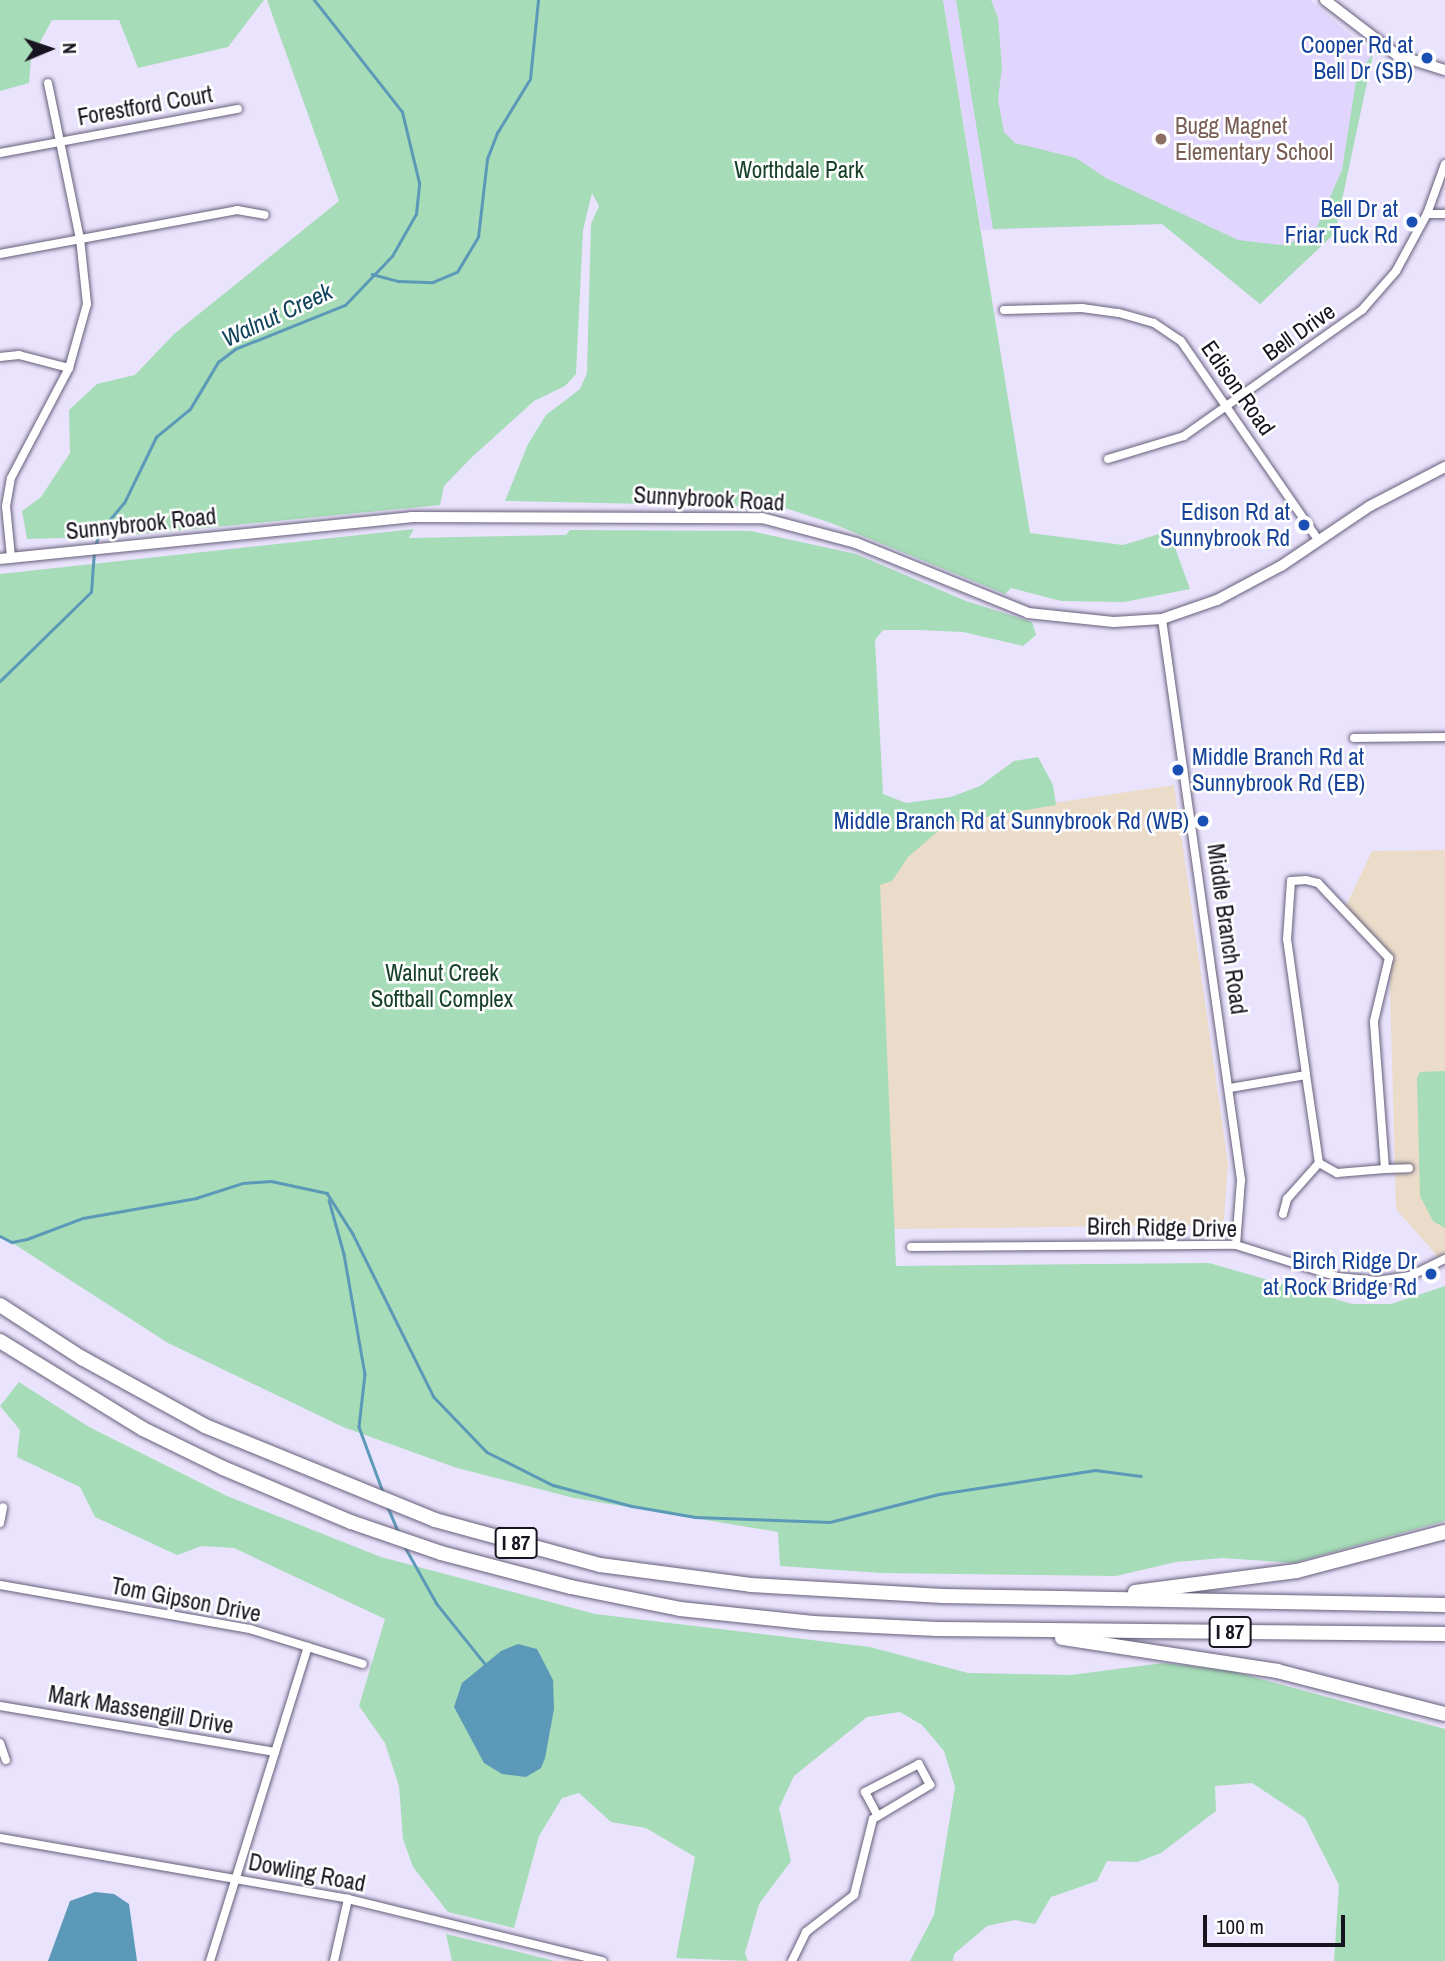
<!DOCTYPE html>
<html>
<head>
<meta charset="utf-8">
<style>
	body { margin:0 }
	#map { position:relative; width:1445px; height:1961px; overflow:hidden; background:#eae3fd; font-family:"Archivo Narrow",sans-serif }
	div>[style] { position:absolute }
	[style*='--x'] { left:calc(var(--x)*1px); top:calc(var(--y)*1px); width:calc(var(--w)*1px); rotate:calc(var(--a)*1deg) }
	.commercial>* { inset:0; background:#eadcc9 }
	.built>* { inset:0; background:#e0d5fc }
	.green>* { inset:0; background:#a6dcb7 }
	.water>* { inset:0; background:#5c99b8 }
	.stream>* { height:2.5px; margin:-1.25px; padding:0 1.25px; transform-origin:1.25px; border-radius:1.25px; background:#5c99b8 }
	.roads { filter:drop-shadow(0 0 2px #675f7a) drop-shadow(0 0 2px #675f7a) }
	.street>* { height:8px; margin:-4px; padding:0 4px; transform-origin:4px; border-radius:4px; background:#fff }
	.secondary>* { height:10px; margin:-5px; padding:0 5px; transform-origin:5px; border-radius:5px; background:#fff }
	.highway>* { height:14px; margin:-7px; padding:0 7px; transform-origin:7px; border-radius:7px; background:#fff }
	.dots>* { width:19px; height:19px; translate:-50% -50%; box-sizing:border-box; border:4px solid #fff; border-radius:50% }
	span { translate:-50% -50%; white-space:nowrap; text-align:center; line-height:1.15; -webkit-text-stroke:5px #fff; paint-order:stroke }
	.shield-label span { padding:2px 5px; background:#fff; border:2px solid; border-radius:5px; -webkit-text-stroke-width:0 }
	.shield-label { font-size:21px; color:#18141f; font-weight:700 }
	.transit-label { font-size:23px; color:#164399 }
	.right { translate:-100% -50%; text-align:right }
	.left { translate:0 -50%; text-align:left }
	.street-label { font-size:23px; color:#18141f }
	.education-label { font-size:23px; color:#785e54 }
	.park-label { font-size:23px; color:#174128 }
	.water-label { font-size:24px; color:#10445a; font-style:italic }
	.north { position:absolute; left:14px; top:14px; width:70px; height:70px; -webkit-text-stroke:5px #fff; paint-order:stroke; rotate:88deg; font-size:19px; font-weight:700; line-height:28px; text-align:center; color:#18141f }
	.north::after { content:''; display:block; margin:auto; width:24px; height:32px; background:#18141f; clip-path:polygon(50% 0,100% 100%,50% 72%,0 100%) }
	.scale { position:absolute; left:1203px; top:1915px; width:142px; height:32px; box-sizing:border-box; border:4px solid #18141f; border-top:0; padding-left:9px; font-size:21px; line-height:24px; white-space:nowrap; color:#18141f; -webkit-text-stroke:5px #fff; paint-order:stroke }
</style>
</head>
<body>
<div id="map">
	<div class="commercial">
		<div style="clip-path:polygon(1174px 785px,1228px 1164px,1224px 1220px,1215px 1225px,894px 1229px,877px 829px)"></div>
		<div style="clip-path:polygon(1445px 850px,1445px 1265px,1396px 1209px,1389px 953px,1344px 910px,1372px 851px)"></div>
	</div>
	<div class="built">
		<div style="clip-path:polygon(943px 0,1310px 0,1373px 54px,1335px 233px,1260px 304px,1162px 224px,981px 230px)"></div>
	</div>
	<div class="green">
		<div style="clip-path:polygon(0 0,264px 0,228px 47px,138px 68px,119px 20px,52px 20px,31px 59px,29px 83px,0 91px)"></div>
		<div style="clip-path:polygon(267px 0,943px 0,1030px 533px,1123px 545px,1169px 531px,1190px 589px,1124px 602px,1061px 601px,1011px 588px,1005px 594px,831px 523px,782px 507px,505px 501px,528px 444px,546px 415px,580px 389px,587px 373px,591px 224px,599px 206px,592px 193px,583px 230px,576px 374px,565px 386px,534px 401px,471px 458px,444px 486px,440px 505px,123px 536px,27px 539px,22px 511px,41px 497px,70px 453px,69px 410px,97px 384px,135px 375px,174px 334px,339px 201px)"></div>
		<div style="clip-path:polygon(956px 0,991px 0,998px 18px,1002px 67px,998px 99px,1004px 132px,1015px 143px,1076px 158px,1106px 178px,1238px 240px,1281px 245px,1313px 236px,1342px 170px,1357px 75px,1373px 54px,1335px 233px,1260px 304px,1162px 224px,993px 229px)"></div>
		<div style="clip-path:polygon(414px 529px,409px 538px,566px 535px,570px 530px,751px 531px,856px 554px,966px 601px,1032px 622px,1036px 635px,1023px 646px,963px 632px,919px 630px,883px 630px,875px 640px,883px 794px,906px 803px,951px 797px,980px 786px,1014px 761px,1038px 757px,1053px 785px,1056px 805px,955px 822px,937px 832px,908px 857px,892px 881px,880px 885px,896px 1266px,1209px 1263px,1352px 1304px,1391px 1304px,1445px 1286px,1445px 1521px,1293px 1563px,1223px 1558px,1176px 1562px,1116px 1576px,881px 1573px,780px 1566px,778px 1532px,574px 1498px,457px 1468px,343px 1427px,168px 1343px,0 1235px,0 574px)"></div>
		<div style="clip-path:polygon(1445px 1071px,1445px 1228px,1433px 1221px,1420px 1196px,1417px 1078px,1420px 1072px)"></div>
		<div style="clip-path:polygon(19px 1382px,89px 1427px,227px 1496px,381px 1557px,595px 1614px,870px 1647px,968px 1673px,1071px 1675px,1163px 1663px,1231px 1671px,1445px 1729px,1445px 1961px,1334px 1961px,1339px 1885px,1305px 1818px,1252px 1783px,1215px 1786px,1216px 1811px,1161px 1853px,1137px 1862px,1107px 1861px,1097px 1881px,1051px 1897px,1035px 1924px,1015px 1920px,987px 1926px,954px 1954px,953px 1961px,910px 1961px,934px 1915px,955px 1787px,944px 1751px,922px 1725px,900px 1712px,867px 1717px,794px 1776px,779px 1808px,791px 1861px,759px 1904px,745px 1953px,748px 1961px,676px 1958px,695px 1857px,646px 1828px,611px 1822px,579px 1793px,562px 1798px,539px 1836px,514px 1928px,448px 1912px,413px 1867px,403px 1839px,399px 1786px,385px 1743px,359px 1706px,385px 1619px,234px 1548px,202px 1546px,177px 1555px,95px 1517px,80px 1487px,17px 1457px,20px 1430px,0 1406px)"></div>
		<div style="clip-path:polygon(446px 1934px,555px 1961px,452px 1961px)"></div>
	</div>
	<div class="water">
		<div style="clip-path:polygon(518px 1644px,537px 1649px,553px 1680px,554px 1709px,545px 1758px,541px 1768px,526px 1777px,502px 1774px,484px 1763px,454px 1707px,462px 1683px,501px 1651px)"></div>
		<div style="clip-path:polygon(95px 1892px,114px 1894px,129px 1904px,137px 1961px,48px 1961px,70px 1901px)"></div>
	</div>
	<div class="stream">
		<div style="--x:372;--y:274;--w:27;--a:15"></div>
		<div style="--x:398;--y:281;--w:35;--a:2"></div>
		<div style="--x:433;--y:282;--w:26;--a:-23"></div>
		<div style="--x:457;--y:272;--w:41;--a:-59"></div>
		<div style="--x:478;--y:237;--w:79;--a:-83.4"></div>
		<div style="--x:487;--y:159;--w:28;--a:-69"></div>
		<div style="--x:497;--y:133;--w:63;--a:-58.6"></div>
		<div style="--x:530;--y:79;--w:79;--a:-84.2"></div>
		<div style="--x:95;--y:545;--w:16;--a:-68"></div>
		<div style="--x:101;--y:530;--w:35;--a:-50"></div>
		<div style="--x:124;--y:503;--w:73;--a:-64.1"></div>
		<div style="--x:156;--y:437;--w:44;--a:-39.5"></div>
		<div style="--x:190;--y:409;--w:55;--a:-59.2"></div>
		<div style="--x:218;--y:362;--w:21;--a:-37"></div>
		<div style="--x:235;--y:349;--w:118;--a:-21.8"></div>
		<div style="--x:345;--y:305;--w:68;--a:-46.2"></div>
		<div style="--x:392;--y:256;--w:48;--a:-60.3"></div>
		<div style="--x:416;--y:214;--w:31;--a:-84"></div>
		<div style="--x:419;--y:183;--w:73;--a:-103.5"></div>
		<div style="--x:402;--y:112;--w:142;--a:-128.2"></div>
		<div style="--x:0;--y:681;--w:127;--a:-44.4"></div>
		<div style="--x:91;--y:592;--w:41;--a:-85.8"></div>
		<div style="--x:329;--y:1200;--w:56;--a:74.5"></div>
		<div style="--x:344;--y:1254;--w:122;--a:80.1"></div>
		<div style="--x:365;--y:1374;--w:53;--a:96.5"></div>
		<div style="--x:359;--y:1427;--w:69;--a:69.7"></div>
		<div style="--x:0;--y:1236;--w:13;--a:27"></div>
		<div style="--x:12;--y:1242;--w:15;--a:-11"></div>
		<div style="--x:27;--y:1239;--w:60;--a:-20.6"></div>
		<div style="--x:83;--y:1218;--w:115;--a:-10"></div>
		<div style="--x:196;--y:1198;--w:49;--a:-17.7"></div>
		<div style="--x:243;--y:1183;--w:28;--a:-4"></div>
		<div style="--x:271;--y:1181;--w:57;--a:12.1"></div>
		<div style="--x:327;--y:1193;--w:49;--a:57.6"></div>
		<div style="--x:353;--y:1234;--w:182;--a:63.6"></div>
		<div style="--x:434;--y:1397;--w:76;--a:46.1"></div>
		<div style="--x:487;--y:1452;--w:74;--a:26.6"></div>
		<div style="--x:553;--y:1485;--w:82;--a:14.9"></div>
		<div style="--x:632;--y:1506;--w:64;--a:9.9"></div>
		<div style="--x:695;--y:1517;--w:135;--a:2.1"></div>
		<div style="--x:830;--y:1522;--w:113;--a:-14.4"></div>
		<div style="--x:939;--y:1494;--w:158;--a:-8.7"></div>
		<div style="--x:1095;--y:1470;--w:46;--a:7.4"></div>
		<div style="--x:387;--y:1505;--w:28;--a:67"></div>
		<div style="--x:405;--y:1547;--w:65;--a:60.7"></div>
		<div style="--x:437;--y:1604;--w:78;--a:51.2"></div>
	</div>
	<div class="roads">
		<div class="street">
			<div style="--x:0;--y:153;--w:242;--a:-10.5"></div>
			<div style="--x:1427;--y:214;--w:18;--a:0"></div>
			<div style="--x:0;--y:254;--w:241;--a:-10.5"></div>
			<div style="--x:237;--y:210;--w:28;--a:10"></div>
			<div style="--x:1004;--y:310;--w:78;--a:-1.5"></div>
			<div style="--x:1082;--y:308;--w:37;--a:8"></div>
			<div style="--x:1119;--y:313;--w:36;--a:16"></div>
			<div style="--x:1154;--y:323;--w:32;--a:34"></div>
			<div style="--x:1181;--y:341;--w:243;--a:55.4"></div>
			<div style="--x:0;--y:357;--w:19;--a:-6"></div>
			<div style="--x:19;--y:355;--w:52;--a:14.6"></div>
			<div style="--x:1108;--y:459;--w:79;--a:-16.8"></div>
			<div style="--x:1184;--y:436;--w:218;--a:-35.3"></div>
			<div style="--x:1362;--y:310;--w:52;--a:-48.9"></div>
			<div style="--x:1396;--y:271;--w:65;--a:-61.5"></div>
			<div style="--x:1427;--y:214;--w:53;--a:-70.2"></div>
			<div style="--x:11;--y:557;--w:51;--a:-95.6"></div>
			<div style="--x:6;--y:506;--w:28;--a:-80"></div>
			<div style="--x:11;--y:478;--w:124;--a:-62.2"></div>
			<div style="--x:69;--y:368;--w:66;--a:-74.3"></div>
			<div style="--x:87;--y:304;--w:65;--a:-96.1"></div>
			<div style="--x:80;--y:239;--w:159;--a:-101.6"></div>
			<div style="--x:1162;--y:619;--w:567;--a:81.98"></div>
			<div style="--x:1241;--y:1180;--w:65;--a:94.4"></div>
			<div style="--x:1354;--y:738;--w:91;--a:-0.6"></div>
			<div style="--x:1230;--y:1088;--w:77;--a:-9.7"></div>
			<div style="--x:1306;--y:1075;--w:89;--a:81.6"></div>
			<div style="--x:1319;--y:1163;--w:21;--a:29"></div>
			<div style="--x:1337;--y:1173;--w:48;--a:-4.8"></div>
			<div style="--x:1385;--y:1169;--w:148;--a:-94.3"></div>
			<div style="--x:1374;--y:1021;--w:65;--a:-76.6"></div>
			<div style="--x:1389;--y:958;--w:103;--a:-133.4"></div>
			<div style="--x:1318;--y:883;--w:12;--a:-166"></div>
			<div style="--x:1306;--y:880;--w:15;--a:176"></div>
			<div style="--x:1291;--y:881;--w:58;--a:93.9"></div>
			<div style="--x:1287;--y:939;--w:137;--a:82"></div>
			<div style="--x:1385;--y:1169;--w:24;--a:-2"></div>
			<div style="--x:1283;--y:1214;--w:16;--a:-75"></div>
			<div style="--x:1287;--y:1199;--w:48;--a:-48.4"></div>
			<div style="--x:911;--y:1247;--w:325;--a:-0.4"></div>
			<div style="--x:1236;--y:1245;--w:107;--a:17.4"></div>
			<div style="--x:1338;--y:1277;--w:39;--a:6"></div>
			<div style="--x:1377;--y:1281;--w:33;--a:-9"></div>
			<div style="--x:1410;--y:1276;--w:39;--a:-26"></div>
			<div style="--x:0;--y:1523;--w:16;--a:-79"></div>
			<div style="--x:0;--y:1585;--w:254;--a:10"></div>
			<div style="--x:250;--y:1629;--w:118;--a:17.2"></div>
			<div style="--x:0;--y:1706;--w:279;--a:9.5"></div>
			<div style="--x:0;--y:1743;--w:18;--a:71"></div>
			<div style="--x:0;--y:1838;--w:353;--a:9.9"></div>
			<div style="--x:348;--y:1899;--w:262;--a:13.7"></div>
			<div style="--x:210;--y:1961;--w:329;--a:-72.7"></div>
			<div style="--x:334;--y:1961;--w:64;--a:-77.3"></div>
			<div style="--x:792;--y:1961;--w:32;--a:-64"></div>
			<div style="--x:806;--y:1932;--w:61;--a:-37.6"></div>
			<div style="--x:854;--y:1895;--w:78;--a:-76"></div>
			<div style="--x:873;--y:1819;--w:6;--a:-31"></div>
			<div style="--x:878;--y:1816;--w:61;--a:-30.8"></div>
			<div style="--x:930;--y:1785;--w:24;--a:-118"></div>
			<div style="--x:919;--y:1764;--w:61;--a:152.6"></div>
			<div style="--x:865;--y:1792;--w:27;--a:62"></div>
		</div>
		<div class="secondary">
			<div style="--x:1325;--y:0;--w:91;--a:37.4"></div>
			<div style="--x:1397;--y:55;--w:50;--a:17.4"></div>
			<div style="--x:0;--y:559;--w:413;--a:-5.8"></div>
			<div style="--x:411;--y:517;--w:351;--a:0.2"></div>
			<div style="--x:762;--y:518;--w:97;--a:14.9"></div>
			<div style="--x:856;--y:543;--w:186;--a:22.1"></div>
			<div style="--x:1028;--y:613;--w:86;--a:6"></div>
			<div style="--x:1114;--y:622;--w:48;--a:-3.6"></div>
			<div style="--x:1162;--y:619;--w:58;--a:-19.1"></div>
			<div style="--x:1217;--y:600;--w:72;--a:-28"></div>
			<div style="--x:1281;--y:566;--w:107;--a:-34"></div>
			<div style="--x:1370;--y:506;--w:85;--a:-27.5"></div>
		</div>
		<div class="highway">
			<div style="--x:0;--y:1305;--w:98;--a:32.9"></div>
			<div style="--x:82;--y:1358;--w:141;--a:28.9"></div>
			<div style="--x:205;--y:1426;--w:248;--a:22.2"></div>
			<div style="--x:435;--y:1520;--w:171;--a:15.3"></div>
			<div style="--x:600;--y:1565;--w:152;--a:7.5"></div>
			<div style="--x:751;--y:1585;--w:192;--a:3.3"></div>
			<div style="--x:943;--y:1596;--w:502;--a:1.03"></div>
			<div style="--x:0;--y:1341;--w:168;--a:31.6"></div>
			<div style="--x:143;--y:1429;--w:89;--a:26"></div>
			<div style="--x:223;--y:1468;--w:139;--a:22.9"></div>
			<div style="--x:351;--y:1522;--w:95;--a:19"></div>
			<div style="--x:441;--y:1553;--w:134;--a:14.7"></div>
			<div style="--x:571;--y:1587;--w:111;--a:11.4"></div>
			<div style="--x:680;--y:1609;--w:134;--a:6"></div>
			<div style="--x:813;--y:1623;--w:124;--a:2.8"></div>
			<div style="--x:937;--y:1629;--w:508;--a:0.56"></div>
			<div style="--x:1135;--y:1592;--w:163;--a:-7.4"></div>
			<div style="--x:1297;--y:1571;--w:153;--a:-14.8"></div>
			<div style="--x:1062;--y:1638;--w:218;--a:8.7"></div>
			<div style="--x:1277;--y:1671;--w:173;--a:14.4"></div>
		</div>
	</div>
	<div class="dots">
		<div style="left:1427px;top:58px;background:#1a4fb4"></div>
		<div style="left:1161px;top:139px;background:#8d6e63"></div>
		<div style="left:1412px;top:222px;background:#1a4fb4"></div>
		<div style="left:1304px;top:525px;background:#1a4fb4"></div>
		<div style="left:1178px;top:770px;background:#1a4fb4"></div>
		<div style="left:1203px;top:821px;background:#1a4fb4"></div>
		<div style="left:1431px;top:1274px;background:#1a4fb4"></div>
	</div>
	<div class="shield-label">
		<span style="left:516px;top:1543px">I 87</span>
		<span style="left:1230px;top:1632px">I 87</span>
	</div>
	<div class="transit-label">
		<span class="right" style="left:1413px;top:58px">Cooper Rd at<br>Bell Dr (SB)</span>
		<span class="right" style="left:1398px;top:222px">Bell Dr at<br>Friar Tuck Rd</span>
		<span class="right" style="left:1290px;top:525px">Edison Rd at<br>Sunnybrook Rd</span>
		<span class="left" style="left:1192px;top:770px">Middle Branch Rd at<br>Sunnybrook Rd (EB)</span>
		<span class="right" style="left:1189px;top:821px">Middle Branch Rd at Sunnybrook Rd (WB)</span>
		<span class="right" style="left:1417px;top:1274px">Birch Ridge Dr<br>at Rock Bridge Rd</span>
	</div>
	<div class="street-label">
		<span style="left:145px;top:106px;rotate:-10deg">Forestford Court</span>
		<span style="left:1299px;top:332px;rotate:-35deg">Bell Drive</span>
		<span style="left:1238px;top:388px;rotate:55deg">Edison Road</span>
		<span style="left:709px;top:499px;rotate:3deg">Sunnybrook Road</span>
		<span style="left:141px;top:524px;rotate:-6deg">Sunnybrook Road</span>
		<span style="left:1227px;top:929px;rotate:82deg">Middle Branch Road</span>
		<span style="left:1162px;top:1228px;rotate:1deg">Birch Ridge Drive</span>
		<span style="left:186px;top:1600px;rotate:11deg">Tom Gipson Drive</span>
		<span style="left:141px;top:1710px;rotate:10deg">Mark Massengill Drive</span>
		<span style="left:307px;top:1873px;rotate:11deg">Dowling Road</span>
	</div>
	<div class="education-label">
		<span class="left" style="left:1175px;top:139px">Bugg Magnet<br>Elementary School</span>
	</div>
	<div class="park-label">
		<span style="left:799px;top:170px">Worthdale Park</span>
		<span style="left:442px;top:986px">Walnut Creek<br>Softball Complex</span>
	</div>
	<div class="water-label">
		<span style="left:277px;top:315px;rotate:-25deg">Walnut Creek</span>
	</div>
	<div class="north">N</div>
	<div class="scale">100 m</div>
</div>
</body>
</html>
